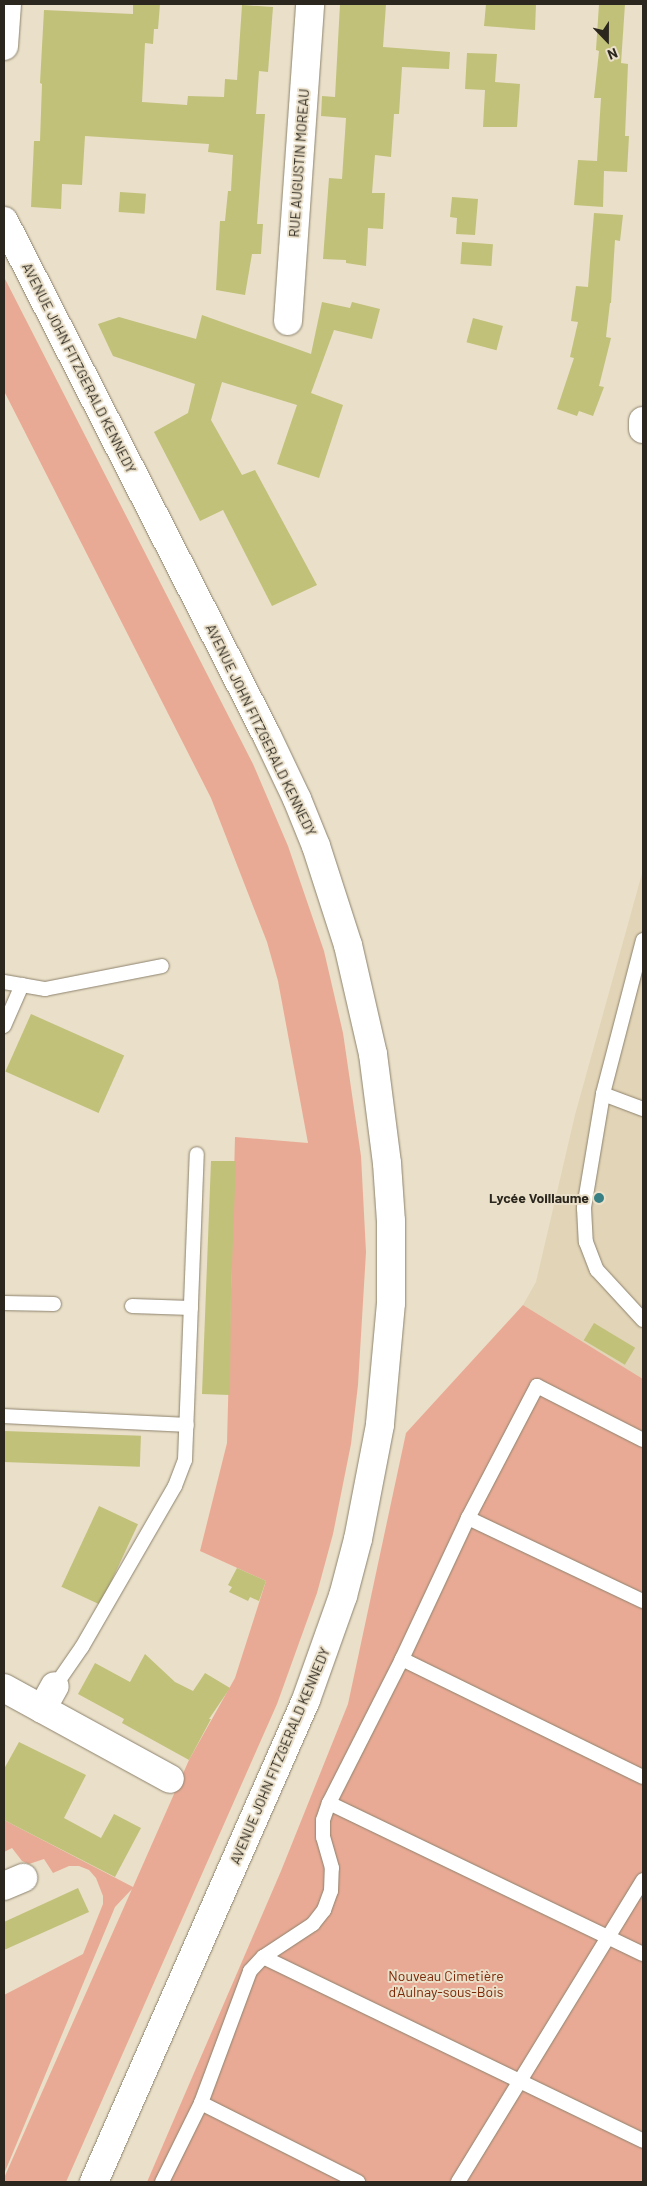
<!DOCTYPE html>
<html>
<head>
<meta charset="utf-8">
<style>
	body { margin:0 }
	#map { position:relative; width:647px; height:2186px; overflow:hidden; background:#eadfc8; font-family:Barlow,sans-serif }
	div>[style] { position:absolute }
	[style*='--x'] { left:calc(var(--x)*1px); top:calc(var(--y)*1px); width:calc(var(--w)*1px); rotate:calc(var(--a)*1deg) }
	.built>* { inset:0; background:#e2d4b6 }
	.green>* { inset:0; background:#e9aa95 }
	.building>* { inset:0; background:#c1c17a; transform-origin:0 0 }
	.roads { filter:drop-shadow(0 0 1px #8d836e) drop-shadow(0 0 1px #8d836e) }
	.service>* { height:14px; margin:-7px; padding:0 7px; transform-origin:7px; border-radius:7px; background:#fff }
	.minor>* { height:28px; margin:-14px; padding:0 14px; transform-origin:14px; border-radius:14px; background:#fff }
	.primary>* { height:28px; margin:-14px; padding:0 14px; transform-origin:14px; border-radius:14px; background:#fff }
	.dots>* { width:14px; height:14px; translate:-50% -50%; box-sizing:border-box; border:2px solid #eadfc8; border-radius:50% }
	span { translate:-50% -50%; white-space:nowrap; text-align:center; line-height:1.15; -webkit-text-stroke:4px #eadfc8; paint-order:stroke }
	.street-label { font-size:14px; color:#2b271e }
	.poi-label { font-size:14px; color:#2b271e; font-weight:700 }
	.right { translate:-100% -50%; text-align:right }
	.park-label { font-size:14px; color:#7b2807 }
	.frame { position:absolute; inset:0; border:5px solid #2b271e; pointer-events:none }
	.north { position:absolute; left:582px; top:15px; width:50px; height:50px; -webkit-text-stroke:4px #eadfc8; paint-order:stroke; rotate:158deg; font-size:14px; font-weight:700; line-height:20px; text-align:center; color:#2b271e }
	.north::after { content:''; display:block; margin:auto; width:18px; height:22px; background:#2b271e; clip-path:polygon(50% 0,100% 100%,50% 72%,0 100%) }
</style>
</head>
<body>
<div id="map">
	<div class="built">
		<div style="clip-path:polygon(643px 870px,643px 1379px,523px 1305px,536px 1282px,575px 1115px)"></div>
	</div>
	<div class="green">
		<div style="clip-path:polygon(4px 277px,253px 764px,288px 846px,324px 951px,343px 1033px,361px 1156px,366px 1252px,358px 1385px,351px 1444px,333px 1534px,317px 1593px,277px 1704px,66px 2182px,4px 2182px,4px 2178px,132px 1889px,115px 1907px,4px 2174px,4px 1995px,83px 1954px,103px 1904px,103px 1896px,96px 1878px,89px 1870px,79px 1866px,69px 1866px,53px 1873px,44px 1859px,29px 1864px,22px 1861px,12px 1848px,4px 1852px,4px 1820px,133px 1887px,189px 1760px,235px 1678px,266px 1581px,200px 1551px,227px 1443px,235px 1137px,308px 1143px,278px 981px,267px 942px,211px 798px,4px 391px)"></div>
		<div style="clip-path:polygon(523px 1305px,643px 1379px,643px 2182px,147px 2182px,281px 1871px,348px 1704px,406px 1433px)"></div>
	</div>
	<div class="building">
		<div style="clip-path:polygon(133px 4px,160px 4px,158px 29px,154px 29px,153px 44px,145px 43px,142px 102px,187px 105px,188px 96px,224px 97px,225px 79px,237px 80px,242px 5px,273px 7px,268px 72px,259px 71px,256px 114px,265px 114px,257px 224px,263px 224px,261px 254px,252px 254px,245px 295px,216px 290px,220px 221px,225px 221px,228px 191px,231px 191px,233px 155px,208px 152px,209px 144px,85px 136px,82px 185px,62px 184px,61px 209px,31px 207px,34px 141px,40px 141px,42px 84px,40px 83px,44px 10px,133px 14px)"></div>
		<div style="clip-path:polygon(340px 4px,386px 4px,383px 47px,450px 52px,449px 69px,402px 67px,399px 114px,394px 114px,391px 157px,375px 155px,372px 193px,385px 193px,383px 229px,368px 228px,366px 266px,346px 263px,346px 260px,323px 259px,329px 178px,342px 179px,346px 118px,321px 116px,322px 96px,335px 97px)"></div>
		<div style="clip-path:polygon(486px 4px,536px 4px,535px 30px,484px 26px)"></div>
		<div style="clip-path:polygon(599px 4px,625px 4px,621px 63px,628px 64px,625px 136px,629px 136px,627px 172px,604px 171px,603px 207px,574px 205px,578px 160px,597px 161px,601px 98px,594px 98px,599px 51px,596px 50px)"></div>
		<div style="clip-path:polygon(467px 53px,497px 54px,495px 82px,520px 84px,517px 127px,483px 127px,485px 90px,465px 89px)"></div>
		<div style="left:120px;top:192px;width:26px;height:20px;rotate:4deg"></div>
		<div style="clip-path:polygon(452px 197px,478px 199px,475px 235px,456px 234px,457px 218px,450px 217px)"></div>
		<div style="clip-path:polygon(594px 213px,623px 215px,620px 241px,615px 240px,611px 303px,610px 303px,606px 337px,611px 338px,599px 386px,604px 387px,593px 416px,579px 411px,577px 416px,557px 409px,574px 358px,570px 357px,578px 322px,571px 321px,576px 286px,588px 287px)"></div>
		<div style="left:462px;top:242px;width:31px;height:22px;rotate:4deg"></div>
		<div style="clip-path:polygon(322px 302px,350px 308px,352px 302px,380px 309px,372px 339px,334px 330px,311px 393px,343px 405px,319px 478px,277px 464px,297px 405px,222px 382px,211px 420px,242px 475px,255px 470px,317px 585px,272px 606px,223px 510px,200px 521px,154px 432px,188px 413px,195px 384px,113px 356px,98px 324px,119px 317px,196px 339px,202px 315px,311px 354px)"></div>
		<div style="left:473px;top:318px;width:31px;height:25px;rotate:15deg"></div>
		<div style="left:31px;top:1014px;width:102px;height:63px;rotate:24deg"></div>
		<div style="clip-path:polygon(211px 1161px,236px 1161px,231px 1294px,230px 1395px,202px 1394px)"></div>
		<div style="left:594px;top:1323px;width:48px;height:20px;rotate:31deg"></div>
		<div style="left:4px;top:1431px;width:137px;height:31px;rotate:2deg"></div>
		<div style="left:99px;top:1506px;width:43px;height:89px;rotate:25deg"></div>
		<div style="clip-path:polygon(237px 1568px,266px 1581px,259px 1601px,250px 1597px,248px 1601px,229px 1592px,232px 1587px,228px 1585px)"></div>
		<div style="clip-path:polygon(145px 1654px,175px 1682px,193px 1691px,205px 1673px,230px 1688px,209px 1719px,211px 1719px,189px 1760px,122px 1723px,124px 1719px,78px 1694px,95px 1663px,130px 1682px)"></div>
		<div style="clip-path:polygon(19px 1742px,86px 1775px,64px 1818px,101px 1838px,114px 1814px,141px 1828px,115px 1877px,4px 1820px,4px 1769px)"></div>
		<div style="clip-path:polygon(78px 1888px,89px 1912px,4px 1950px,4px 1922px)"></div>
	</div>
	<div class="roads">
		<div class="service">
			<div style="--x:643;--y:940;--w:159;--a:104.6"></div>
			<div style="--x:603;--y:1094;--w:43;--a:20.6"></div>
			<div style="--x:4;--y:982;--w:42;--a:9.7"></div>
			<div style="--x:45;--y:989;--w:119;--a:-11.1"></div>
			<div style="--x:4;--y:1026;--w:45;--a:-66.3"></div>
			<div style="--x:603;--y:1094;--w:116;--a:99.5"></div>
			<div style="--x:584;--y:1208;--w:34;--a:87"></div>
			<div style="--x:586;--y:1242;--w:30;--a:69"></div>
			<div style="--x:597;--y:1270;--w:68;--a:47.4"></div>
			<div style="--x:4;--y:1303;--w:50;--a:1.1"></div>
			<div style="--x:132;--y:1306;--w:59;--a:1.9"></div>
			<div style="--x:4;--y:1416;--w:183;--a:2.8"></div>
			<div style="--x:468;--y:1518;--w:194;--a:25.4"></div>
			<div style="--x:402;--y:1659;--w:268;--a:26.1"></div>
			<div style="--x:55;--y:1686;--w:47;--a:-55.3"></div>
			<div style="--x:82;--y:1647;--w:186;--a:-60"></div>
			<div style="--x:175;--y:1486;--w:28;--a:-69"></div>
			<div style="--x:185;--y:1460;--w:306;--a:-87.8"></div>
			<div style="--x:329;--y:1803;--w:348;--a:25.7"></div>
			<div style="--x:263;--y:1957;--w:422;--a:25.8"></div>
			<div style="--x:201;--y:2103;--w:176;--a:26.7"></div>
			<div style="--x:162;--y:2182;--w:88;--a:-63.7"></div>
			<div style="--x:201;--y:2103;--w:141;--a:-69.6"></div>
			<div style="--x:250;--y:1971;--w:19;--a:-47"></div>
			<div style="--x:263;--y:1957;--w:60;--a:-33.4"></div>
			<div style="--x:313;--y:1924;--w:18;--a:-52"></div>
			<div style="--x:324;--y:1910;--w:20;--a:-70"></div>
			<div style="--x:331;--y:1891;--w:23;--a:-88"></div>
			<div style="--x:332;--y:1868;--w:32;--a:-106"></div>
			<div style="--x:323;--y:1837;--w:17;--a:-90"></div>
			<div style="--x:323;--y:1820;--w:18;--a:-71"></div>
			<div style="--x:329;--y:1803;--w:161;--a:-63.1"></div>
			<div style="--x:402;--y:1659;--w:156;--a:-64.9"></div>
			<div style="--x:468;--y:1518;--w:149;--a:-62.4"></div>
			<div style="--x:537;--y:1386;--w:119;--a:27"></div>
			<div style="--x:458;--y:2182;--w:354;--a:-58.5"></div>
		</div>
		<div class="minor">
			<div style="--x:4;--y:46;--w:42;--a:-85.9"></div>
			<div style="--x:288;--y:321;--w:318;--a:-86"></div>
			<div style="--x:643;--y:429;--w:8;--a:-90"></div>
			<div style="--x:4;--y:1688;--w:189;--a:28.7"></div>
			<div style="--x:42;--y:1709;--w:26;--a:-61"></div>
			<div style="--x:4;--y:1886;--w:21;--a:-23"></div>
		</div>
		<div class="primary">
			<div style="--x:4;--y:221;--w:578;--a:62.95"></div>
			<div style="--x:267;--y:736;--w:70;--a:64.5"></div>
			<div style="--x:297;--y:799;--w:51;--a:68"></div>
			<div style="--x:316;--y:846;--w:104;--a:72.1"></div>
			<div style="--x:348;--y:945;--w:112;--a:77.1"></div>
			<div style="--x:373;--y:1054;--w:110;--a:82.7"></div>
			<div style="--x:387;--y:1163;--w:58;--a:86.1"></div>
			<div style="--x:391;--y:1221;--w:82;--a:90"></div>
			<div style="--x:391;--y:1303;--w:122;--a:95.2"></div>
			<div style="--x:380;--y:1425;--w:116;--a:100.9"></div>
			<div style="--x:358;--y:1539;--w:59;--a:104.7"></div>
			<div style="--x:343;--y:1596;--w:110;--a:109.6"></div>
			<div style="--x:306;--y:1700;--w:527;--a:113.74"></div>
		</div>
	</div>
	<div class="dots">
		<div style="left:599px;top:1198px;background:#388084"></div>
	</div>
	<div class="street-label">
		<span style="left:299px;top:163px;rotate:-86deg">RUE AUGUSTIN MOREAU</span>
		<span style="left:79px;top:368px;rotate:63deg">AVENUE JOHN FITZGERALD KENNEDY</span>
		<span style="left:261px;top:730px;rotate:64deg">AVENUE JOHN FITZGERALD KENNEDY</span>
		<span style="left:280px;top:1756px;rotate:-67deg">AVENUE JOHN FITZGERALD KENNEDY</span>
	</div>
	<div class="poi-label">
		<span class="right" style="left:589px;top:1198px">Lycée Voillaume</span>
	</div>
	<div class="park-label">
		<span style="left:446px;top:1984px">Nouveau Cimetière<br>d'Aulnay-sous-Bois</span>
	</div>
	<div class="frame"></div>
	<div class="north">N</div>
</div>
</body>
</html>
